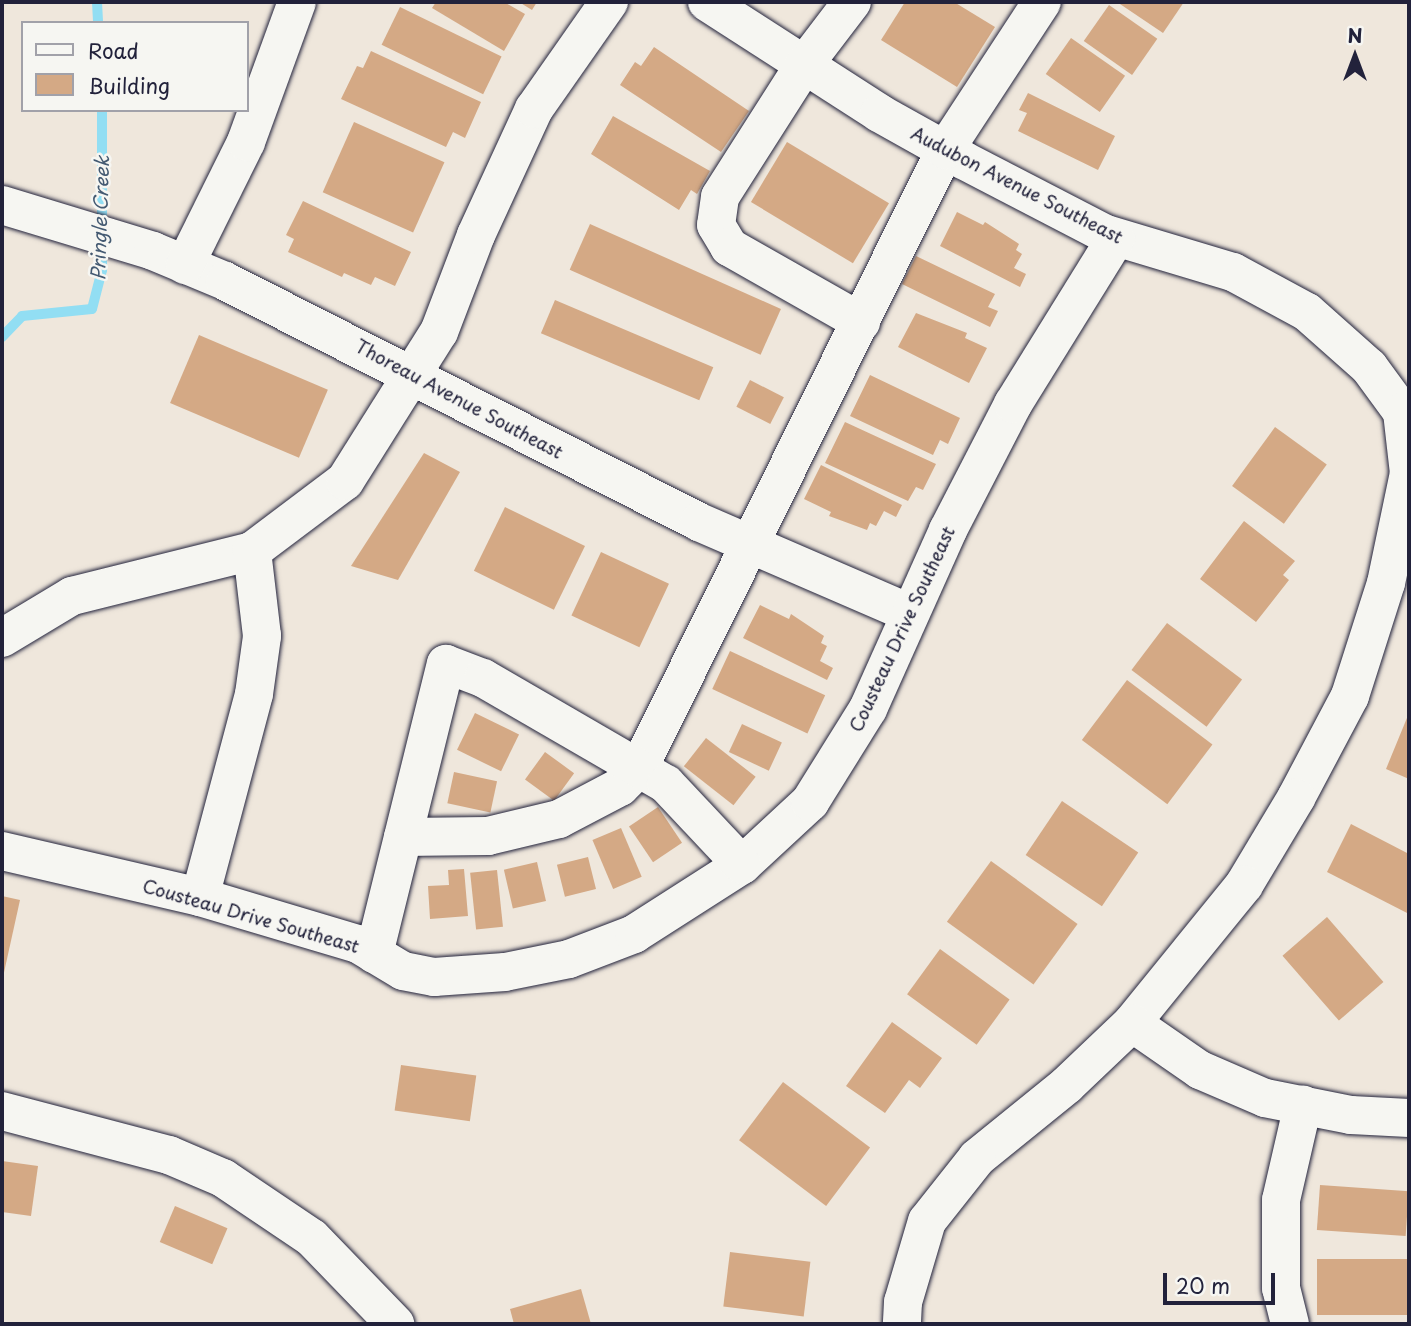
<!DOCTYPE html>
<html>
<head>
<meta charset="utf-8">
<style>
	body { margin:0 }
	#map { position:relative; width:1411px; height:1326px; overflow:hidden; background:#efe7dc; font-family:"Playpen Sans",sans-serif }
	div>[style] { position:absolute }
	[style*='--x'] { left:calc(var(--x)*1px); top:calc(var(--y)*1px); width:calc(var(--w)*1px); rotate:calc(var(--a)*1deg) }
	.stream>* { height:10px; margin:-5px; padding:0 5px; transform-origin:5px; border-radius:5px; background:#92def3 }
	.building>* { inset:0; background:#d4a985; transform-origin:0 0 }
	.roads { filter:drop-shadow(0 0 2px #22223b) drop-shadow(0 0 2px #22223b) }
	.minor>* { height:38px; margin:-19px; padding:0 19px; transform-origin:19px; border-radius:19px; background:#f6f6f2 }
	span { translate:-50% -50%; white-space:nowrap; text-align:center; line-height:1.15; -webkit-text-stroke:5px #f6f6f2; paint-order:stroke }
	.street-label { font-size:18px; color:#22223b }
	.water-label { font-size:19px; color:#445a72; font-style:italic }
	.frame { position:absolute; inset:0; border:4px solid #22223b; pointer-events:none }
	.legend { position:absolute; left:21px; top:21px; width:228px; height:91px; box-sizing:border-box; background:#f6f6f2; border:2px solid #a1a1a9; margin:0; padding:9px 12px; list-style:none; font-size:21px; color:#22223b }
	.legend li { display:flex; align-items:center; gap:14px; height:35px }
	.legend b { width:35px; border:2px solid #a1a1a9 }
	.north { position:absolute; left:1320px; top:21px; width:70px; height:70px; -webkit-text-stroke:5px #f6f6f2; paint-order:stroke; rotate:0deg; font-size:19px; font-weight:700; line-height:28px; text-align:center; color:#22223b }
	.north::after { content:''; display:block; margin:auto; width:24px; height:32px; background:#22223b; clip-path:polygon(50% 0,100% 100%,50% 72%,0 100%) }
	.scale { position:absolute; left:1163px; top:1273px; width:112px; height:32px; box-sizing:border-box; border:4px solid #22223b; border-top:0; padding-left:9px; font-size:21px; line-height:24px; white-space:nowrap; color:#22223b; -webkit-text-stroke:5px #f6f6f2; paint-order:stroke }
</style>
</head>
<body>
<div id="map">
	<div class="stream">
		<div style="--x:97;--y:2;--w:21;--a:87"></div>
		<div style="--x:2;--y:337;--w:29;--a:-46"></div>
		<div style="--x:22;--y:316;--w:70;--a:-5.7"></div>
		<div style="--x:92;--y:309;--w:40;--a:-75.6"></div>
		<div style="--x:102;--y:270;--w:160;--a:-90"></div>
	</div>
	<div class="building">
		<div style="clip-path:polygon(436px 2px,504px 2px,525px 14px,504px 51px,432px 8px)"></div>
		<div style="clip-path:polygon(519px 2px,537px 2px,532px 10px)"></div>
		<div style="clip-path:polygon(905px 2px,954px 2px,995px 27px,957px 87px,881px 40px)"></div>
		<div style="clip-path:polygon(1117px 2px,1184px 2px,1163px 33px)"></div>
		<div style="left:1109px;top:5px;width:59px;height:44px;rotate:35deg"></div>
		<div style="left:400px;top:7px;width:113px;height:42px;rotate:26deg"></div>
		<div style="left:1071px;top:38px;width:66px;height:44px;rotate:35deg"></div>
		<div style="clip-path:polygon(654px 47px,749px 111px,721px 152px,620px 85px,635px 62px,641px 66px)"></div>
		<div style="clip-path:polygon(371px 51px,481px 102px,465px 138px,453px 132px,446px 147px,341px 99px,357px 66px,363px 68px)"></div>
		<div style="clip-path:polygon(1028px 93px,1115px 136px,1098px 170px,1018px 131px,1027px 113px,1019px 110px)"></div>
		<div style="clip-path:polygon(613px 116px,710px 171px,697px 194px,691px 190px,679px 210px,591px 154px)"></div>
		<div style="left:354px;top:122px;width:99px;height:77px;rotate:24deg"></div>
		<div style="left:787px;top:142px;width:119px;height:70px;rotate:31deg"></div>
		<div style="clip-path:polygon(303px 201px,411px 252px,395px 286px,375px 277px,371px 285px,344px 273px,342px 277px,288px 252px,294px 239px,286px 235px)"></div>
		<div style="clip-path:polygon(957px 212px,983px 225px,985px 222px,1019px 244px,1016px 250px,1022px 254px,1014px 268px,1026px 274px,1020px 287px,940px 246px)"></div>
		<div style="left:590px;top:224px;width:209px;height:50px;rotate:24deg"></div>
		<div style="clip-path:polygon(916px 256px,995px 294px,988px 307px,998px 311px,990px 327px,902px 284px)"></div>
		<div style="left:555px;top:300px;width:172px;height:36px;rotate:23deg"></div>
		<div style="clip-path:polygon(916px 313px,967px 333px,965px 338px,987px 348px,969px 383px,898px 347px)"></div>
		<div style="left:199px;top:335px;width:140px;height:74px;rotate:23deg"></div>
		<div style="clip-path:polygon(870px 375px,960px 418px,948px 444px,940px 440px,933px 455px,850px 416px)"></div>
		<div style="left:750px;top:380px;width:38px;height:30px;rotate:27deg"></div>
		<div style="clip-path:polygon(845px 422px,936px 464px,923px 490px,916px 487px,908px 501px,825px 463px)"></div>
		<div style="left:1275px;top:427px;width:64px;height:73px;rotate:36deg"></div>
		<div style="clip-path:polygon(424px 453px,460px 472px,398px 580px,351px 566px)"></div>
		<div style="clip-path:polygon(821px 465px,902px 505px,896px 517px,884px 511px,876px 526px,870px 523px,867px 530px,829px 516px,831px 512px,804px 499px)"></div>
		<div style="left:505px;top:507px;width:89px;height:71px;rotate:26deg"></div>
		<div style="clip-path:polygon(1244px 521px,1295px 561px,1283px 575px,1289px 580px,1256px 622px,1200px 579px)"></div>
		<div style="left:601px;top:552px;width:75px;height:70px;rotate:25deg"></div>
		<div style="clip-path:polygon(760px 605px,789px 619px,791px 614px,824px 636px,821px 643px,827px 646px,820px 661px,833px 668px,827px 680px,743px 638px)"></div>
		<div style="left:1167px;top:623px;width:94px;height:59px;rotate:37deg"></div>
		<div style="left:730px;top:651px;width:105px;height:42px;rotate:25deg"></div>
		<div style="left:1127px;top:680px;width:107px;height:75px;rotate:37deg"></div>
		<div style="left:475px;top:713px;width:49px;height:41px;rotate:26deg"></div>
		<div style="clip-path:polygon(1409px 713px,1409px 779px,1386px 769px)"></div>
		<div style="left:742px;top:724px;width:44px;height:31px;rotate:25deg"></div>
		<div style="left:706px;top:738px;width:63px;height:36px;rotate:38deg"></div>
		<div style="left:545px;top:752px;width:36px;height:34px;rotate:36deg"></div>
		<div style="left:454px;top:772px;width:44px;height:32px;rotate:12deg"></div>
		<div style="left:1062px;top:801px;width:92px;height:65px;rotate:34deg"></div>
		<div style="left:658px;top:807px;width:43px;height:35px;rotate:56deg"></div>
		<div style="clip-path:polygon(1351px 824px,1409px 854px,1409px 914px,1327px 872px)"></div>
		<div style="left:621px;top:828px;width:53px;height:31px;rotate:67deg"></div>
		<div style="left:588px;top:857px;width:33px;height:32px;rotate:76deg"></div>
		<div style="left:991px;top:861px;width:107px;height:75px;rotate:36deg"></div>
		<div style="left:537px;top:862px;width:40px;height:34px;rotate:77deg"></div>
		<div style="clip-path:polygon(464px 869px,468px 916px,430px 919px,428px 886px,449px 885px,448px 870px)"></div>
		<div style="left:497px;top:870px;width:57px;height:27px;rotate:84deg"></div>
		<div style="clip-path:polygon(2px 896px,20px 900px,3px 977px,2px 977px)"></div>
		<div style="left:1327px;top:917px;width:86px;height:59px;rotate:49deg"></div>
		<div style="left:940px;top:949px;width:86px;height:56px;rotate:36deg"></div>
		<div style="clip-path:polygon(892px 1022px,942px 1058px,920px 1088px,909px 1080px,885px 1113px,846px 1086px)"></div>
		<div style="left:401px;top:1065px;width:76px;height:46px;rotate:8deg"></div>
		<div style="left:783px;top:1082px;width:109px;height:73px;rotate:37deg"></div>
		<div style="clip-path:polygon(2px 1161px,38px 1166px,31px 1216px,2px 1212px)"></div>
		<div style="left:1320px;top:1185px;width:89px;height:45px;rotate:4deg"></div>
		<div style="left:175px;top:1206px;width:57px;height:39px;rotate:23deg"></div>
		<div style="left:730px;top:1252px;width:81px;height:55px;rotate:7deg"></div>
		<div style="left:1409px;top:1259px;width:56px;height:92px;rotate:90deg"></div>
		<div style="clip-path:polygon(581px 1289px,591px 1324px,514px 1324px,510px 1309px)"></div>
	</div>
	<div class="roads">
		<div class="minor">
			<div style="--x:707;--y:2;--w:205;--a:32.8"></div>
			<div style="--x:879;--y:113;--w:96;--a:29.2"></div>
			<div style="--x:963;--y:160;--w:161;--a:27.4"></div>
			<div style="--x:1106;--y:234;--w:133;--a:16.7"></div>
			<div style="--x:1233;--y:272;--w:84;--a:28.4"></div>
			<div style="--x:1307;--y:312;--w:83;--a:41.6"></div>
			<div style="--x:1369;--y:367;--w:56;--a:53.7"></div>
			<div style="--x:1402;--y:412;--w:61;--a:83.5"></div>
			<div style="--x:1409;--y:473;--w:112;--a:101.8"></div>
			<div style="--x:1386;--y:583;--w:119;--a:107.7"></div>
			<div style="--x:1350;--y:696;--w:115;--a:117.9"></div>
			<div style="--x:1296;--y:798;--w:101;--a:120.9"></div>
			<div style="--x:1244;--y:885;--w:178;--a:129.1"></div>
			<div style="--x:1132;--y:1023;--w:90;--a:136.4"></div>
			<div style="--x:1067;--y:1085;--w:116;--a:141"></div>
			<div style="--x:977;--y:1158;--w:80;--a:128.4"></div>
			<div style="--x:927;--y:1221;--w:84;--a:106.5"></div>
			<div style="--x:903;--y:1302;--w:22;--a:93"></div>
			<div style="--x:852;--y:2;--w:79;--a:127.3"></div>
			<div style="--x:804;--y:65;--w:156;--a:122.5"></div>
			<div style="--x:720;--y:197;--w:28;--a:98"></div>
			<div style="--x:716;--y:225;--w:26;--a:59"></div>
			<div style="--x:729;--y:247;--w:152;--a:29.6"></div>
			<div style="--x:2;--y:205;--w:158;--a:16.9"></div>
			<div style="--x:153;--y:251;--w:78;--a:22.6"></div>
			<div style="--x:225;--y:281;--w:532;--a:26.95"></div>
			<div style="--x:699;--y:522;--w:229;--a:23.4"></div>
			<div style="--x:185;--y:265;--w:137;--a:-63.6"></div>
			<div style="--x:246;--y:142;--w:149;--a:-70"></div>
			<div style="--x:2;--y:638;--w:82;--a:-31"></div>
			<div style="--x:72;--y:596;--w:186;--a:-14"></div>
			<div style="--x:252;--y:551;--w:116;--a:-37"></div>
			<div style="--x:345;--y:481;--w:176;--a:-57.8"></div>
			<div style="--x:439;--y:332;--w:104;--a:-69.1"></div>
			<div style="--x:476;--y:235;--w:139;--a:-65.3"></div>
			<div style="--x:534;--y:109;--w:131;--a:-55"></div>
			<div style="--x:403;--y:837;--w:85;--a:-0.7"></div>
			<div style="--x:488;--y:836;--w:73;--a:-13.5"></div>
			<div style="--x:559;--y:819;--w:69;--a:-27.7"></div>
			<div style="--x:620;--y:787;--w:27;--a:-45"></div>
			<div style="--x:639;--y:768;--w:690;--a:-63.66"></div>
			<div style="--x:945;--y:150;--w:177;--a:-56.8"></div>
			<div style="--x:2;--y:851;--w:203;--a:13.1"></div>
			<div style="--x:200;--y:897;--w:165;--a:16.6"></div>
			<div style="--x:358;--y:944;--w:52;--a:31"></div>
			<div style="--x:403;--y:971;--w:32;--a:11"></div>
			<div style="--x:434;--y:977;--w:71;--a:-4"></div>
			<div style="--x:505;--y:972;--w:65;--a:-11.5"></div>
			<div style="--x:569;--y:959;--w:70;--a:-21"></div>
			<div style="--x:634;--y:934;--w:128;--a:-32.6"></div>
			<div style="--x:742;--y:865;--w:93;--a:-42.8"></div>
			<div style="--x:810;--y:802;--w:110;--a:-58.1"></div>
			<div style="--x:868;--y:709;--w:196;--a:-65.9"></div>
			<div style="--x:948;--y:530;--w:142;--a:-62.7"></div>
			<div style="--x:1013;--y:404;--w:195;--a:-58.2"></div>
			<div style="--x:200;--y:897;--w:210;--a:-75.1"></div>
			<div style="--x:254;--y:694;--w:59;--a:-82.1"></div>
			<div style="--x:262;--y:636;--w:86;--a:-96.7"></div>
			<div style="--x:374;--y:954;--w:299;--a:-76.1"></div>
			<div style="--x:446;--y:664;--w:40;--a:21"></div>
			<div style="--x:483;--y:678;--w:211;--a:30.1"></div>
			<div style="--x:666;--y:784;--w:111;--a:46.8"></div>
			<div style="--x:1132;--y:1023;--w:83;--a:34.7"></div>
			<div style="--x:1200;--y:1070;--w:71;--a:23.3"></div>
			<div style="--x:1265;--y:1098;--w:88;--a:11.2"></div>
			<div style="--x:1351;--y:1115;--w:58;--a:3"></div>
			<div style="--x:2;--y:1111;--w:173;--a:14.8"></div>
			<div style="--x:169;--y:1155;--w:59;--a:23.1"></div>
			<div style="--x:223;--y:1178;--w:107;--a:34"></div>
			<div style="--x:312;--y:1238;--w:120;--a:46"></div>
			<div style="--x:1290;--y:1324;--w:37;--a:-104"></div>
			<div style="--x:1281;--y:1288;--w:88;--a:-90"></div>
			<div style="--x:1281;--y:1200;--w:98;--a:-77"></div>
		</div>
	</div>
	<div class="street-label">
		<span style="left:1017px;top:185px;rotate:27deg">Audubon Avenue Southeast</span>
		<span style="left:459px;top:399px;rotate:28deg">Thoreau Avenue Southeast</span>
		<span style="left:902px;top:629px;rotate:-65deg">Cousteau Drive Southeast</span>
		<span style="left:251px;top:916px;rotate:16deg">Cousteau Drive Southeast</span>
	</div>
	<div class="water-label">
		<span style="left:100px;top:218px;rotate:-88deg">Pringle Creek</span>
	</div>
	<div class="frame"></div>
	<ul class="legend">
	<li><b style="height:9px;background:#f6f6f2"></b>Road</li>
	<li><b style="height:19px;background:#d4a985"></b>Building</li>
	</ul>
	<div class="north">N</div>
	<div class="scale">20 m</div>
</div>
</body>
</html>
